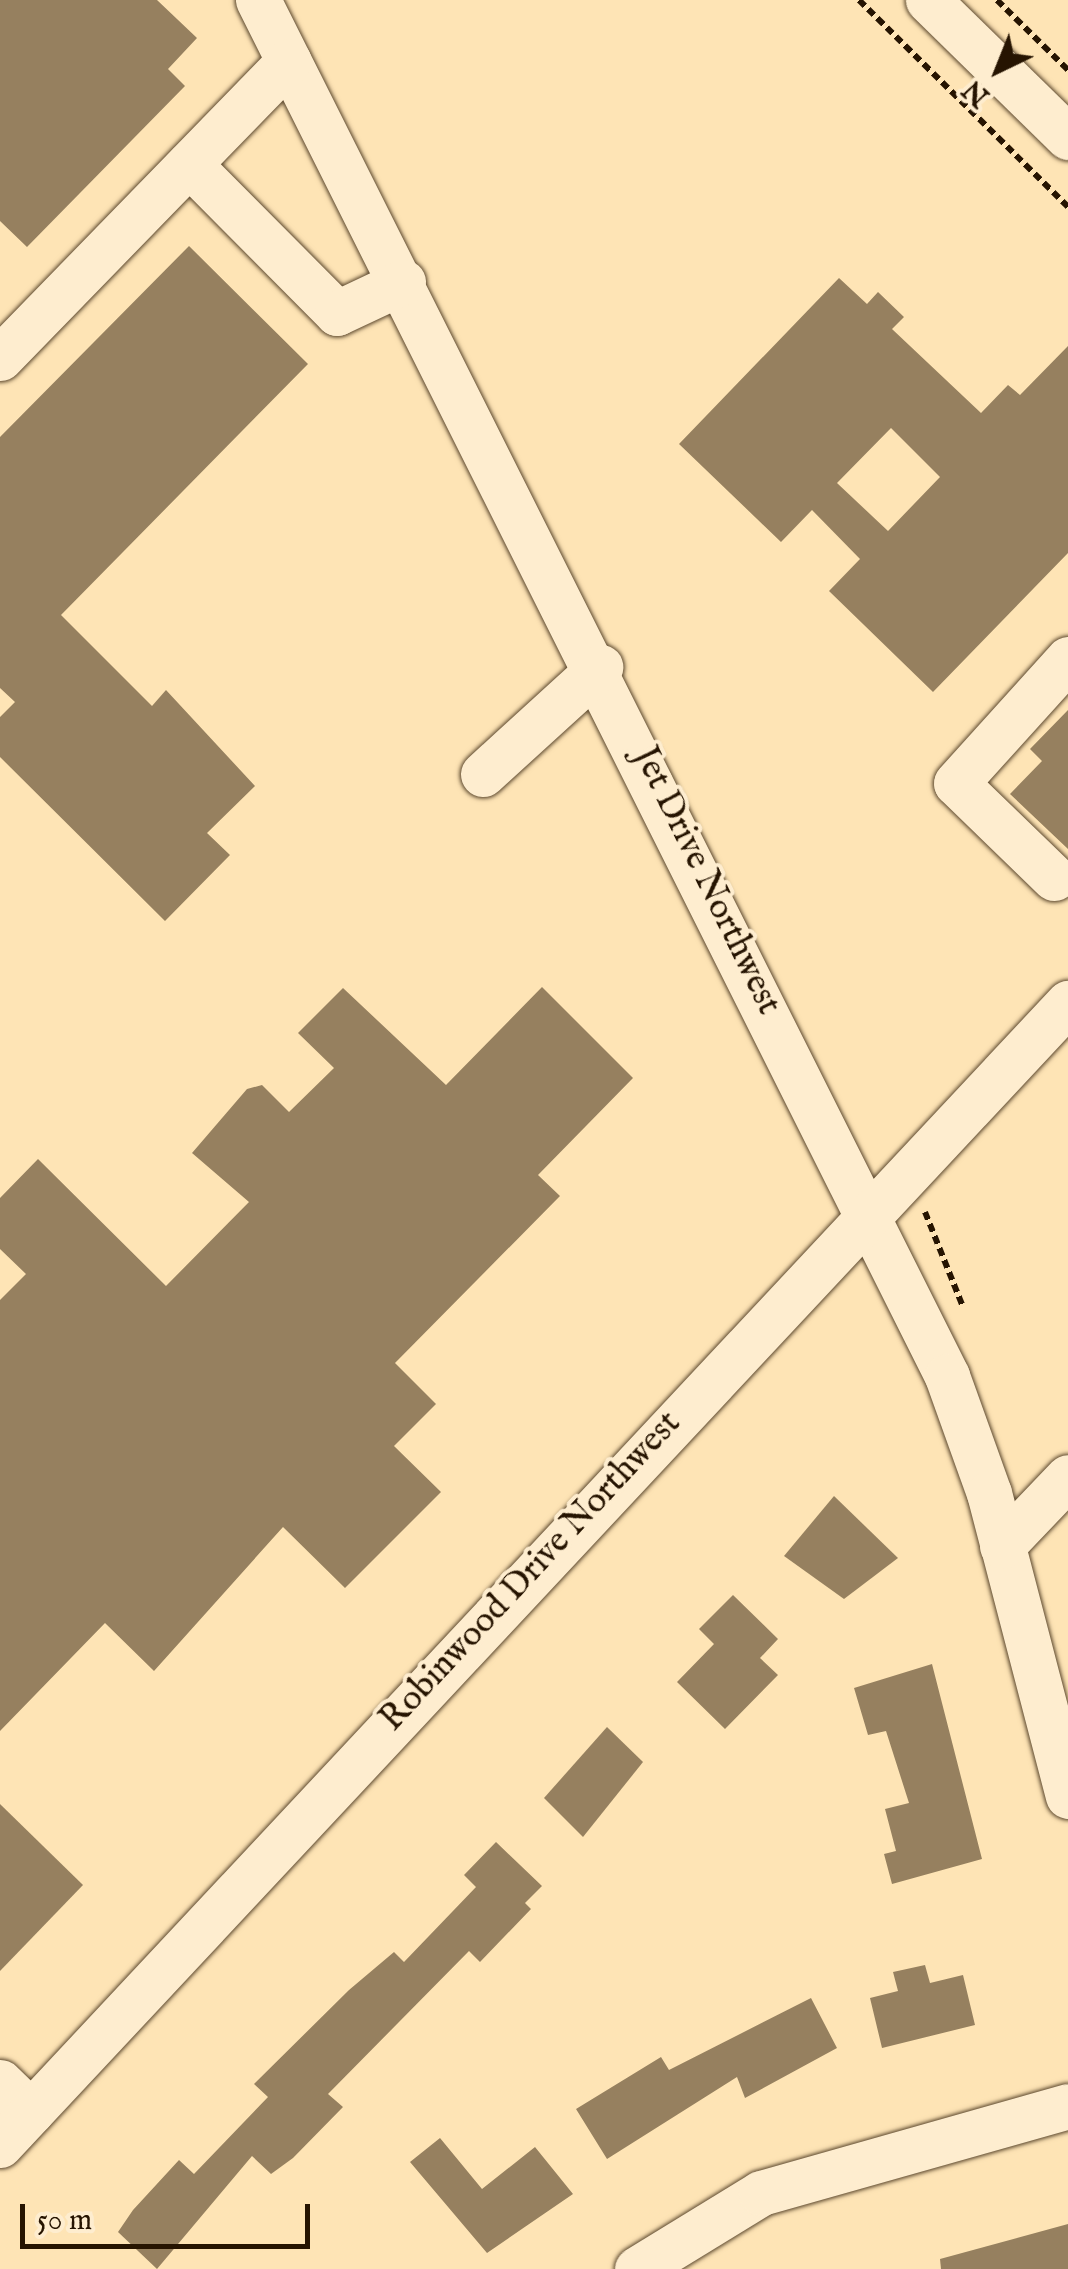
<!DOCTYPE html>
<html>
<head>
<meta charset="utf-8">
<style>
	body { margin:0 }
	#map { position:relative; width:1068px; height:2269px; overflow:hidden; background:#fee4b5; font-family:"IM FELL English",serif }
	div>[style] { position:absolute }
	[style*='--x'] { left:calc(var(--x)*1px); top:calc(var(--y)*1px); width:calc(var(--w)*1px); rotate:calc(var(--a)*1deg) }
	.building>* { inset:0; background:#96805f }
	.path>* { height:6px; margin-top:-3px; transform-origin:0; background:repeating-linear-gradient(90deg,#261401 0 8px,transparent 0 13px) }
	.roads { filter:drop-shadow(0 0 2px #5c482e) drop-shadow(0 0 2px #5c482e) }
	.minor>* { height:45px; margin:-22.5px; padding:0 22.5px; transform-origin:22.5px; border-radius:22.5px; background:#feedcf }
	span { translate:-50% -50%; white-space:nowrap; text-align:center; line-height:1.15; -webkit-text-stroke:8px #feedcf; paint-order:stroke }
	.street-label { font-size:35px; color:#261401 }
	.north { position:absolute; left:948px; top:20px; width:100px; height:100px; -webkit-text-stroke:8px #feedcf; paint-order:stroke; rotate:223deg; font-size:28px; font-weight:700; line-height:40px; text-align:center; color:#261401 }
	.north::after { content:''; display:block; margin:auto; width:35px; height:45px; background:#261401; clip-path:polygon(50% 0,100% 100%,50% 72%,0 100%) }
	.scale { position:absolute; left:20px; top:2204px; width:290px; height:45px; box-sizing:border-box; border:5px solid #261401; border-top:0; padding-left:12px; font-size:30px; line-height:35px; white-space:nowrap; color:#261401; -webkit-text-stroke:8px #feedcf; paint-order:stroke }
</style>
</head>
<body>
<div id="map">
	<div class="building">
		<div style="clip-path:polygon(0 0,157px 0,197px 38px,168px 69px,185px 86px,27px 247px,0 221px)"></div>
		<div style="clip-path:polygon(189px 246px,308px 364px,61px 615px,152px 706px,166px 690px,255px 786px,207px 833px,230px 855px,165px 921px,0 757px,0 717px,15px 702px,0 688px,0 437px)"></div>
		<div style="clip-path:polygon(evenodd,839px 278px,867px 304px,878px 292px,904px 317px,892px 329px,981px 413px,1008px 385px,1020px 395px,1068px 346px,1068px 553px,933px 692px,829px 591px,860px 559px,812px 510px,781px 542px,679px 444px,839px 278px,891px 428px,940px 477px,888px 531px,837px 483px,891px 428px)"></div>
		<div style="clip-path:polygon(1068px 710px,1068px 849px,1010px 794px,1042px 761px,1030px 749px)"></div>
		<div style="clip-path:polygon(542px 987px,633px 1078px,538px 1175px,560px 1196px,395px 1363px,436px 1404px,394px 1446px,441px 1492px,345px 1588px,283px 1527px,154px 1671px,105px 1623px,0 1731px,0 1300px,26px 1274px,0 1249px,0 1198px,38px 1159px,166px 1286px,249px 1202px,192px 1153px,247px 1089px,262px 1085px,289px 1112px,334px 1068px,298px 1033px,343px 988px,446px 1085px)"></div>
		<div style="clip-path:polygon(834px 1496px,898px 1558px,844px 1599px,784px 1556px)"></div>
		<div style="clip-path:polygon(733px 1595px,778px 1639px,760px 1658px,778px 1675px,725px 1729px,677px 1682px,714px 1644px,699px 1629px)"></div>
		<div style="clip-path:polygon(932px 1664px,982px 1859px,892px 1884px,884px 1854px,896px 1851px,885px 1809px,909px 1803px,886px 1731px,868px 1735px,854px 1688px)"></div>
		<div style="clip-path:polygon(607px 1727px,643px 1762px,583px 1837px,544px 1798px)"></div>
		<div style="clip-path:polygon(0 1804px,83px 1885px,0 1971px)"></div>
		<div style="clip-path:polygon(496px 1842px,542px 1886px,525px 1903px,531px 1909px,480px 1962px,469px 1951px,328px 2094px,343px 2107px,293px 2158px,271px 2174px,252px 2156px,157px 2269px,118px 2232px,133px 2210px,179px 2160px,194px 2174px,268px 2097px,254px 2084px,349px 1990px,394px 1952px,404px 1962px,476px 1887px,464px 1875px)"></div>
		<div style="clip-path:polygon(925px 1965px,930px 1983px,963px 1975px,975px 2025px,882px 2048px,870px 1998px,898px 1991px,893px 1972px)"></div>
		<div style="clip-path:polygon(811px 1998px,837px 2048px,745px 2098px,737px 2077px,607px 2159px,576px 2109px,661px 2057px,669px 2070px)"></div>
		<div style="clip-path:polygon(440px 2138px,482px 2189px,535px 2147px,573px 2194px,487px 2253px,410px 2162px)"></div>
		<div style="clip-path:polygon(1068px 2224px,1068px 2269px,941px 2269px,940px 2259px)"></div>
	</div>
	<div class="path">
		<div style="--x:859;--y:0;--w:294;--a:44.7"></div>
		<div style="--x:997;--y:0;--w:100;--a:44.6"></div>
		<div style="--x:925;--y:1212;--w:102;--a:68.2"></div>
	</div>
	<div class="roads">
		<div class="minor">
			<div style="--x:258;--y:0;--w:1539;--a:63.4"></div>
			<div style="--x:947;--y:1376;--w:124;--a:70.3"></div>
			<div style="--x:989;--y:1493;--w:313;--a:75.4"></div>
			<div style="--x:928;--y:0;--w:196;--a:44.4"></div>
			<div style="--x:189;--y:164;--w:210;--a:45.2"></div>
			<div style="--x:337;--y:313;--w:73;--a:-25.2"></div>
			<div style="--x:0;--y:358;--w:414;--a:-45.8"></div>
			<div style="--x:483;--y:774;--w:159;--a:-42.4"></div>
			<div style="--x:1054;--y:878;--w:136;--a:-135.9"></div>
			<div style="--x:956;--y:783;--w:167;--a:-47.9"></div>
			<div style="--x:1002;--y:1546;--w:95;--a:-46.3"></div>
			<div style="--x:0;--y:2082;--w:43;--a:44.1"></div>
			<div style="--x:0;--y:2145;--w:1564;--a:-46.92"></div>
			<div style="--x:637;--y:2269;--w:145;--a:-31.5"></div>
			<div style="--x:761;--y:2193;--w:319;--a:-15.8"></div>
		</div>
	</div>
	<div class="street-label">
		<span style="left:706px;top:881px;rotate:64deg">Jet Drive Northwest</span>
		<span style="left:531px;top:1572px;rotate:-47deg">Robinwood Drive Northwest</span>
	</div>
	<div class="north">N</div>
	<div class="scale">50 m</div>
</div>
</body>
</html>
